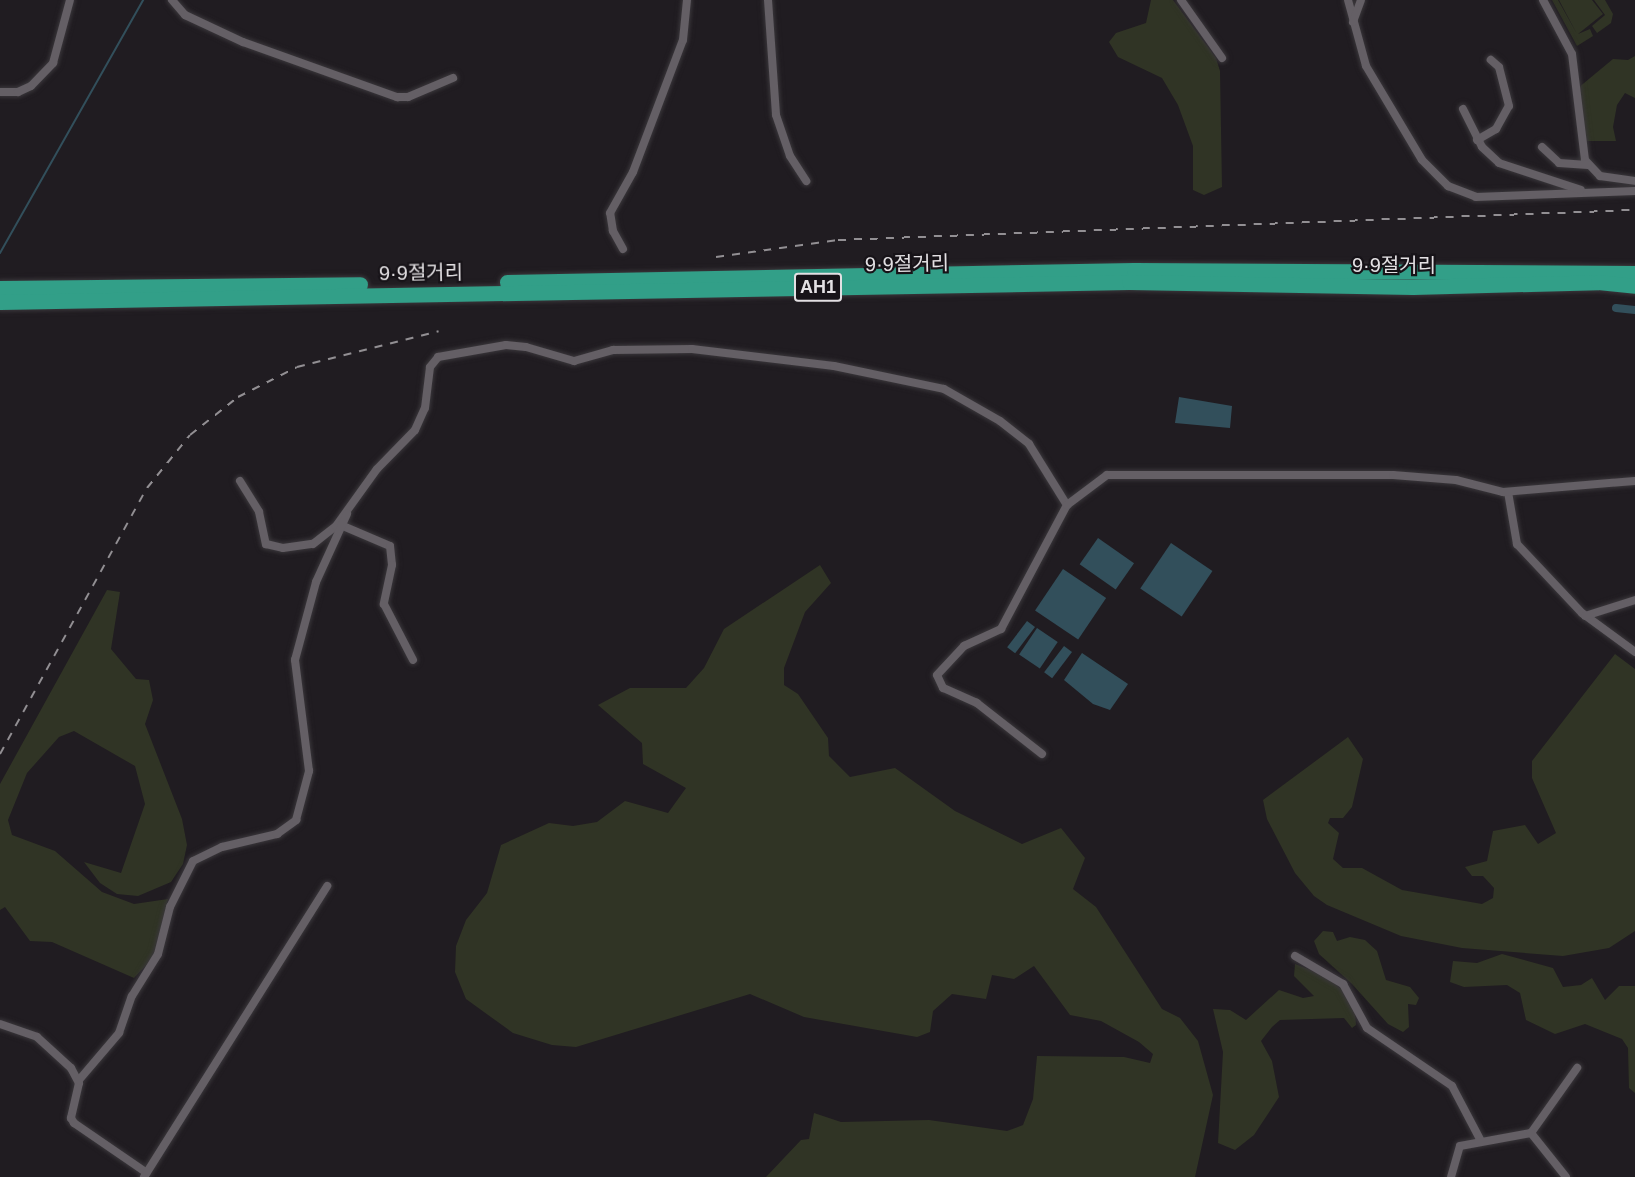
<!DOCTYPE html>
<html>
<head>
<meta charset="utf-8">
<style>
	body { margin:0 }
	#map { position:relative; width:1635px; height:1177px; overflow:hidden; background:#201c21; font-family:Arial,"Noto Sans KR",sans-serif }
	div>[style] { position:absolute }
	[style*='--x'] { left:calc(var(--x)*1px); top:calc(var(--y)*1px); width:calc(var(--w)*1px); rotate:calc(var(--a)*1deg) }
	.green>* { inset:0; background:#303425 }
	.water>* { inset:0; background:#324f5b; transform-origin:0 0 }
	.stream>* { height:2px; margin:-1px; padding:0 1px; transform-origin:1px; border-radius:1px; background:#324f5b }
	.canal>* { height:8px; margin:-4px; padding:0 4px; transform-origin:4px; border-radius:4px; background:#324f5b }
	.roads { filter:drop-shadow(0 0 2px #3a373b) drop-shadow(0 0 2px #3a373b) }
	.street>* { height:8px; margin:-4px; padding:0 4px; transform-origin:4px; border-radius:4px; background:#645f65 }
	.highway>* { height:15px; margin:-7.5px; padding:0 7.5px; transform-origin:7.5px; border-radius:7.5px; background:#329f88 }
	.rail>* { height:2px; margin-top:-1px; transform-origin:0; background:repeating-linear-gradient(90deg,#928f93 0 8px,transparent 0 16px) }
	span { translate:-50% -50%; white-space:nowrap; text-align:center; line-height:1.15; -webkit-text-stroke:4.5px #171318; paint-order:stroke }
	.shield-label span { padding:2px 4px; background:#171318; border:2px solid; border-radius:4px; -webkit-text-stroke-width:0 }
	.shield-label { font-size:18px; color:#e3e0e3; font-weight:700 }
	.street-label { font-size:20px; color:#e3e0e3 }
</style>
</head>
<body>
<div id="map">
	<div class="green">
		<div style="clip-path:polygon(1151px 0,1173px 0,1216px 58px,1220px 71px,1222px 187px,1204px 195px,1193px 190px,1193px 146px,1178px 105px,1162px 78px,1118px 57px,1109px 42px,1116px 33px,1146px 23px)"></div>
		<div style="clip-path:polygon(1552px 0,1558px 0,1577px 34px,1559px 0,1592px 0,1603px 14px,1578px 34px,1590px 29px,1593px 36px,1577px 46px)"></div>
		<div style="clip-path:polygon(1594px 0,1605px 0,1613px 14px,1611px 23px,1597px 33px,1592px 26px,1605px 15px)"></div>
		<div style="clip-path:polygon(1635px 56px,1635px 98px,1625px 93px,1617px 105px,1613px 127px,1616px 141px,1586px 141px,1578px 88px,1613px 59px,1628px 60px)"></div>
		<div style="clip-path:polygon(820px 565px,831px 583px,805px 612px,784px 668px,784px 685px,798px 694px,828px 738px,829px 756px,850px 777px,895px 768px,955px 811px,1022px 844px,1061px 828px,1085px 858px,1073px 889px,1096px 907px,1162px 1009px,1180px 1018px,1198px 1041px,1213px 1095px,1195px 1177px,766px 1177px,801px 1140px,809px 1139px,814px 1113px,841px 1122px,929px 1120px,1007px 1131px,1023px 1125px,1033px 1099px,1037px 1056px,1124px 1057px,1150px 1063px,1153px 1054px,1139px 1042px,1101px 1021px,1070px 1015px,1034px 966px,1014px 979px,992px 975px,986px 999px,952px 994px,933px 1011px,930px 1032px,917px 1037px,804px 1017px,750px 994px,576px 1047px,552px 1045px,513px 1033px,466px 999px,455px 972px,456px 946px,466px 920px,487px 893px,501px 845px,549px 823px,573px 826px,597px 822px,625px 801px,668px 813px,686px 788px,643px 764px,642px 743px,598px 705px,630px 688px,686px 688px,704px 668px,724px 629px)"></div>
		<div style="clip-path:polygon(107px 590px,120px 592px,111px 649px,136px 679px,149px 680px,153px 700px,145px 724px,182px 819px,187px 845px,183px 864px,171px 882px,138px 896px,117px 894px,100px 883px,84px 862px,121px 873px,145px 804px,135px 766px,74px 731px,59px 737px,27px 773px,8px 820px,12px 835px,55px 851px,102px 892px,134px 904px,168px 899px,153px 958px,134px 978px,52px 942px,30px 941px,5px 907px,0 910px,0 784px)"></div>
		<div style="clip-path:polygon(1615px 654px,1635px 669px,1635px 931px,1609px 948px,1563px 956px,1462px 948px,1401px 936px,1327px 905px,1314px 896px,1295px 873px,1267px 819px,1263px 800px,1348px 737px,1363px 759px,1352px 807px,1343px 818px,1330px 818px,1328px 823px,1339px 833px,1333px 859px,1343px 868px,1362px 868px,1402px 890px,1482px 904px,1493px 898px,1494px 888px,1483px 876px,1472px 876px,1465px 867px,1487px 861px,1493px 831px,1525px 825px,1538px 844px,1556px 833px,1532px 778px,1532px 761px)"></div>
		<div style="clip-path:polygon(1323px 931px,1333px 932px,1337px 941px,1350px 937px,1365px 940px,1377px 951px,1386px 980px,1410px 987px,1419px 998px,1416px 1005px,1408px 1004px,1409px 1027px,1403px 1032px,1388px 1024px,1352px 984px,1319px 954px,1314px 941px)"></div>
		<div style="clip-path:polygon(1502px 954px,1553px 968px,1563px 987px,1581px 985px,1592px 978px,1605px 1000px,1619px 986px,1635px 986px,1635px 1093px,1629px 1088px,1628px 1048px,1622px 1039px,1585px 1024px,1555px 1034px,1526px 1020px,1520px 993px,1507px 985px,1464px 987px,1450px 982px,1453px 961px,1477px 963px)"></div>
		<div style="clip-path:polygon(1295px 964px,1324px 975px,1341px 989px,1355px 1012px,1356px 1025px,1352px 1028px,1344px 1018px,1280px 1020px,1272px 1027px,1261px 1041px,1272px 1061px,1279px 1097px,1254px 1135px,1235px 1150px,1218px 1143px,1223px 1052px,1213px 1009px,1230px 1010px,1246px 1020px,1279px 990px,1303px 998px,1314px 996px,1294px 976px)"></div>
	</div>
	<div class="water">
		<div style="clip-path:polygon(1179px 397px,1232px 406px,1230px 428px,1175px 423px)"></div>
		<div style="left:1098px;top:538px;width:44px;height:32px;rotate:35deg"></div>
		<div style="left:1171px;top:543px;width:50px;height:55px;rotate:34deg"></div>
		<div style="left:1063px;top:569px;width:52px;height:50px;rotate:34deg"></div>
		<div style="left:1027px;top:621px;width:10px;height:33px;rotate:37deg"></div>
		<div style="left:1037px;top:628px;width:25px;height:32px;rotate:34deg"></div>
		<div style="left:1064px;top:646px;width:10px;height:33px;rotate:37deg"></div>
		<div style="clip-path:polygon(1082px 653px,1128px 684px,1110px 710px,1093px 704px,1064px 680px)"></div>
	</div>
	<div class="stream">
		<div style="--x:0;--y:253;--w:291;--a:-60.5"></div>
	</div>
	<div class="canal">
		<div style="--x:1616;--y:308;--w:19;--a:6"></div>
	</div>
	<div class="roads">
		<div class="street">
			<div style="--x:172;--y:0;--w:20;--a:49"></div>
			<div style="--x:185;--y:15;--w:64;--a:25"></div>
			<div style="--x:243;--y:42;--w:164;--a:19.7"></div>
			<div style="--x:397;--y:97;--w:11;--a:0"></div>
			<div style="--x:408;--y:97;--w:49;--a:-22.9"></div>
			<div style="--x:768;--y:0;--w:115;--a:86"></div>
			<div style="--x:776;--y:115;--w:43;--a:71.1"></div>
			<div style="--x:790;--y:156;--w:30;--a:57"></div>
			<div style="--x:1181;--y:0;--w:71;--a:54.7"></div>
			<div style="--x:1348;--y:0;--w:68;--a:74.7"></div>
			<div style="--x:1366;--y:66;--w:109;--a:59.2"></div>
			<div style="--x:1422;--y:160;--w:37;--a:45"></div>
			<div style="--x:1448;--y:186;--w:30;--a:21"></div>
			<div style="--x:1476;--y:197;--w:159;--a:-2.2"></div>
			<div style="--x:1543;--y:0;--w:61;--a:61.8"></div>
			<div style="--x:1572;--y:54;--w:107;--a:83"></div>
			<div style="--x:1585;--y:160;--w:22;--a:47"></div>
			<div style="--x:1600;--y:176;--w:35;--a:8"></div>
			<div style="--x:1353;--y:22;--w:23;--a:-70"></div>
			<div style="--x:0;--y:92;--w:18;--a:0"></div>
			<div style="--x:18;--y:92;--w:14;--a:-25"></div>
			<div style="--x:31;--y:86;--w:32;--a:-46"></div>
			<div style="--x:53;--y:63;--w:65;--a:-74.9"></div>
			<div style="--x:1463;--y:109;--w:42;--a:63.4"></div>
			<div style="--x:1482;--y:147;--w:23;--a:43"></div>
			<div style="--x:1499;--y:163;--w:86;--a:18.2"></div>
			<div style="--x:1477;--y:140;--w:22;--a:-30"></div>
			<div style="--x:1496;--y:129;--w:26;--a:-61"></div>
			<div style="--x:1509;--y:106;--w:40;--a:-104.4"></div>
			<div style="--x:1499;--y:67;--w:11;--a:-139"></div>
			<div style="--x:1542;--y:147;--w:23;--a:43"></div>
			<div style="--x:1559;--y:163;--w:29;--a:4"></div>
			<div style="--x:623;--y:249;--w:21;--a:-119"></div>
			<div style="--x:613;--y:231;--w:18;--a:-99"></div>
			<div style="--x:610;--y:213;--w:47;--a:-60.7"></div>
			<div style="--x:633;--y:172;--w:141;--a:-69.3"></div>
			<div style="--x:683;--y:40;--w:40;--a:-84.3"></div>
			<div style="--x:240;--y:481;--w:36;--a:58"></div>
			<div style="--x:259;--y:512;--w:33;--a:78"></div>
			<div style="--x:266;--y:544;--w:17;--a:13"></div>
			<div style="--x:283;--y:548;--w:30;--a:-8"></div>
			<div style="--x:313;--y:544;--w:29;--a:-38"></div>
			<div style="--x:336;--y:526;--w:70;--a:-54.3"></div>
			<div style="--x:377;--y:469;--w:54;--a:-45.7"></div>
			<div style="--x:415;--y:430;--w:24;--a:-66"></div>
			<div style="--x:425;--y:408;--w:41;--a:-83"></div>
			<div style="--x:430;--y:367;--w:13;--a:-51"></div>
			<div style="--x:438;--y:357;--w:69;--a:-10"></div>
			<div style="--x:506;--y:345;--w:20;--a:6"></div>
			<div style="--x:526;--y:347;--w:50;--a:16.3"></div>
			<div style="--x:574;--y:361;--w:41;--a:-15.8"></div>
			<div style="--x:613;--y:350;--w:79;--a:-0.7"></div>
			<div style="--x:692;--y:349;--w:143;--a:6.8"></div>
			<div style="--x:834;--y:366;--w:112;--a:11.8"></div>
			<div style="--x:944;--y:389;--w:64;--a:29.7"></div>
			<div style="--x:1000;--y:421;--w:37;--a:38"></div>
			<div style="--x:1029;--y:444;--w:72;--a:58.1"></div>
			<div style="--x:1508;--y:492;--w:53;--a:80.2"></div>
			<div style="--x:1517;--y:544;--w:95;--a:46.7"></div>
			<div style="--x:1582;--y:613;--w:66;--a:36.3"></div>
			<div style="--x:343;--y:526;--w:51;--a:23.1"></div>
			<div style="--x:390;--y:546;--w:19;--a:84"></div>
			<div style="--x:392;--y:565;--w:40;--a:102"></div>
			<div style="--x:384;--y:604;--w:63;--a:62.6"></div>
			<div style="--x:1585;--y:616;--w:52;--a:-17.7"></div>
			<div style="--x:1042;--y:754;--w:83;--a:-141.9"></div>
			<div style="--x:977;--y:703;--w:37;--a:-156"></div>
			<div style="--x:943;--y:688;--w:14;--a:-115"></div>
			<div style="--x:937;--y:675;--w:40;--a:-47"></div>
			<div style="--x:964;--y:646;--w:41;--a:-24.7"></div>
			<div style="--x:1001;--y:629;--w:140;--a:-62"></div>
			<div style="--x:1067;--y:505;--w:50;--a:-36.9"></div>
			<div style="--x:1107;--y:475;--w:286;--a:0"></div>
			<div style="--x:1393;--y:475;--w:63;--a:4.5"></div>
			<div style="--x:1456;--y:480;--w:49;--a:14.3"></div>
			<div style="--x:1503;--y:492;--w:132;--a:-4.8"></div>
			<div style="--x:1295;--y:956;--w:56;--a:30.3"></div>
			<div style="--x:1343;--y:984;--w:50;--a:61.4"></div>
			<div style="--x:1367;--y:1028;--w:103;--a:34.3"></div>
			<div style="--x:1452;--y:1086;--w:60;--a:62.2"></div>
			<div style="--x:0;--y:1024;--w:39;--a:19"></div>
			<div style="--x:37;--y:1037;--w:46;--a:42.4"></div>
			<div style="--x:71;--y:1068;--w:17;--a:62"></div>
			<div style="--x:79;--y:1083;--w:36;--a:103"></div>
			<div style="--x:71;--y:1118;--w:6;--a:59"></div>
			<div style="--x:74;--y:1123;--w:88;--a:34.4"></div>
			<div style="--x:79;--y:1080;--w:62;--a:-49.6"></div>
			<div style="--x:119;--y:1033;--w:39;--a:-71"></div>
			<div style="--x:132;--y:996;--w:49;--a:-58.2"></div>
			<div style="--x:158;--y:954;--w:49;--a:-75.7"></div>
			<div style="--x:170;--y:907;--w:51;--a:-63.4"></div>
			<div style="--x:193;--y:861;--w:32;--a:-26"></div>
			<div style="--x:222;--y:847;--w:57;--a:-13.3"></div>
			<div style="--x:277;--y:834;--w:24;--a:-36"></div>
			<div style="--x:296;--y:820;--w:51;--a:-75.1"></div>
			<div style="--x:309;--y:771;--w:112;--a:-97.2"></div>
			<div style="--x:295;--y:660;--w:81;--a:-74.9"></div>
			<div style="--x:316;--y:582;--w:75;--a:-65.5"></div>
			<div style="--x:1531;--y:1133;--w:80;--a:-54.7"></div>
			<div style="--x:144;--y:1177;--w:344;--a:-57.8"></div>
			<div style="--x:1451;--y:1177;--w:32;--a:-74"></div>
			<div style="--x:1460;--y:1146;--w:72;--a:-10.4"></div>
			<div style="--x:1531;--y:1133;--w:56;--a:51.5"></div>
		</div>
		<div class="highway">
			<div style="--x:507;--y:282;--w:627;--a:-1.1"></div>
			<div style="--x:1134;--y:270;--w:501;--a:0.34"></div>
			<div style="--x:0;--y:288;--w:360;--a:-0.6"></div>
			<div style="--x:0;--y:302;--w:1129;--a:-1.01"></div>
			<div style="--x:1129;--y:282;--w:284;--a:1"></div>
			<div style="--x:1413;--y:287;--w:185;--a:-1.5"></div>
			<div style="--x:1598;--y:282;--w:37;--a:6"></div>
		</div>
	</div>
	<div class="rail">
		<div style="--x:716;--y:257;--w:123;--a:-7.9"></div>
		<div style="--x:838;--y:240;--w:798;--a:-2.16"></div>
		<div style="--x:0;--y:754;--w:304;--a:-61.1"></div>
		<div style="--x:147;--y:488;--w:68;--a:-50.9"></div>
		<div style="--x:190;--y:435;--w:61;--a:-38.4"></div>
		<div style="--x:238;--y:397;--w:66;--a:-27"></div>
		<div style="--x:297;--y:367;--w:146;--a:-14.2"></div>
	</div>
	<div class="shield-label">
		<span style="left:818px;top:287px">AH1</span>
	</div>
	<div class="street-label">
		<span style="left:907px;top:264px;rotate:-1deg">9·9절거리</span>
		<span style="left:1394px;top:265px">9·9절거리</span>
		<span style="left:421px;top:273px;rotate:-1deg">9·9절거리</span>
	</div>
</div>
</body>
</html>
